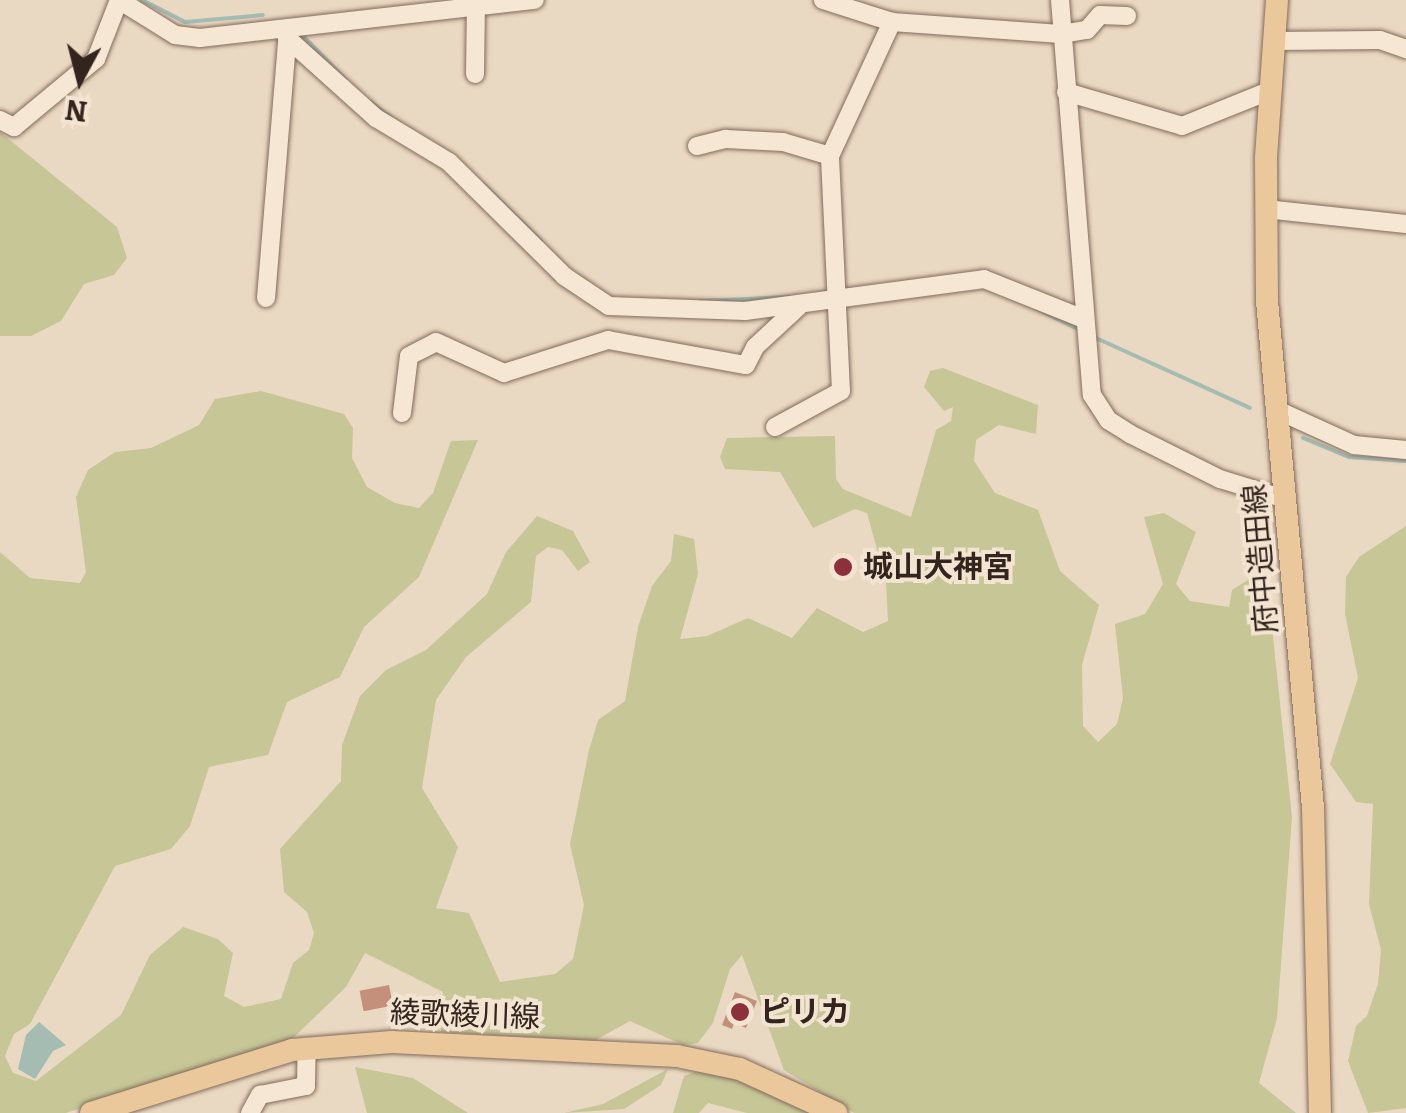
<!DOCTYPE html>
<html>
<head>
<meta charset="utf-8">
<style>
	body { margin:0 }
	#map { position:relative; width:1406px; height:1113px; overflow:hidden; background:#ead9c2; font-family:Bitter,"Noto Sans JP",serif }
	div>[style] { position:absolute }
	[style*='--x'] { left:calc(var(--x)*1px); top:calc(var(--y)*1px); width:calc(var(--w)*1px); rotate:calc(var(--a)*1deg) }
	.green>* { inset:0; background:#c6c697 }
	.water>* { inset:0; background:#a4bcb2 }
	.stream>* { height:4px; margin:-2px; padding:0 2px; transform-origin:2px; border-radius:2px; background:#a4bcb2 }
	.building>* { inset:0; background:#c5907b; transform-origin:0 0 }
	.roads { filter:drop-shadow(0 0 2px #826a5b) drop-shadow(0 0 2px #826a5b) }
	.minor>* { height:18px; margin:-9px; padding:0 9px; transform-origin:9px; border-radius:9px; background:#f5e7d4 }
	.major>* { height:22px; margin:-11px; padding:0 11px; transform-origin:11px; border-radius:11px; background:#eac89c }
	.dots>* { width:28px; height:28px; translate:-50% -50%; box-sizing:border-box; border:5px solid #f2e4d0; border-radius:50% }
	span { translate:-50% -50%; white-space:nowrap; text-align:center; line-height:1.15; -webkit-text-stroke:8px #f2e4d0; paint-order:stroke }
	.street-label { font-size:30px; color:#33251e }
	.poi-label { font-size:30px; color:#33251e; font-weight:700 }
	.left { translate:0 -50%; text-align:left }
	.north { position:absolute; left:30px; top:30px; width:100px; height:100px; -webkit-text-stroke:8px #f2e4d0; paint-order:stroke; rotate:187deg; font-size:28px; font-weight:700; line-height:40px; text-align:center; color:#33251e }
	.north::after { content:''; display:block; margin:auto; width:35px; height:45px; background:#33251e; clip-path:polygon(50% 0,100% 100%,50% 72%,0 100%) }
</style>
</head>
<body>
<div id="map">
	<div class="green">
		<div style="clip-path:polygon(0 132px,117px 227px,127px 258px,114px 275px,84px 284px,61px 321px,31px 336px,0 336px)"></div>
		<div style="clip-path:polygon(943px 368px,1038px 405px,1036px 434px,999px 425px,976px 440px,974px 461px,995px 493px,1038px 510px,1060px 571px,1099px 605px,1082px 665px,1083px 726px,1098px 742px,1117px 724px,1123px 698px,1115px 624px,1145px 614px,1163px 584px,1144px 517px,1164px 513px,1196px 532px,1176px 584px,1190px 601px,1229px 607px,1232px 590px,1248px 580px,1268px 589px,1292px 817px,1277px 1018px,1259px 1083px,1296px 1113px,854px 1113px,784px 1070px,742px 955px,730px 969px,713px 1023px,698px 1043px,683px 1045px,630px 1021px,594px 1041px,441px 1032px,443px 992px,365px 953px,346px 987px,290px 1041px,66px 1113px,0 1113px,0 552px,30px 578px,80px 583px,86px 572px,76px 497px,88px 470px,115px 452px,151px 448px,199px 425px,215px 399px,261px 391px,344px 414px,353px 428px,352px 458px,367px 487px,395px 503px,419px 508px,433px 493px,451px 441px,478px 440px,419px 577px,364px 627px,340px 677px,287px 702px,268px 755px,209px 767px,190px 826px,171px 849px,115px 866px,30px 1024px,14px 1034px,5px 1056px,13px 1073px,36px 1081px,121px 1015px,150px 955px,183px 927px,218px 939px,233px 953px,224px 996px,244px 1007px,281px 999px,293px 963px,309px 950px,314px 933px,307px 912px,284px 892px,280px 849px,341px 781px,342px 745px,360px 696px,386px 670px,426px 650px,487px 594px,506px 552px,537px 516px,573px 531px,590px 562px,578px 571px,562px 550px,548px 547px,536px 556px,531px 602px,466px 657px,436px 700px,422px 788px,458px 847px,436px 908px,469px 913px,500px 982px,555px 974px,573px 959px,584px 905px,570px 844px,589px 750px,598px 720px,625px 701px,638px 627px,652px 586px,671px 561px,674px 534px,694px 539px,698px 574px,680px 639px,707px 636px,748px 618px,792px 638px,817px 608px,863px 632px,888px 621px,886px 582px,867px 513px,855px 509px,813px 528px,780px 472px,725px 469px,720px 457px,727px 438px,835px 436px,836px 479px,843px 489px,911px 517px,936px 430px,951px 421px,953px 407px,944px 411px,924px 387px,930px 371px)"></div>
		<div style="clip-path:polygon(1406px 526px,1406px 1108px,1368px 1113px,1348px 1061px,1356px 1026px,1367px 1016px,1378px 984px,1381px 950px,1369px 904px,1373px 804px,1356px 802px,1330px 764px,1358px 678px,1345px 614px,1346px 577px,1359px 557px)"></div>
		<div style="clip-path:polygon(355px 1067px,413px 1078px,468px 1113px,367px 1113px)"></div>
		<div style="clip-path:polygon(668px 1069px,661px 1085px,624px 1109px,564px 1113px,603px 1104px)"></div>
		<div style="clip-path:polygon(701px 1070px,752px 1085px,818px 1113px,747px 1113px,708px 1103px,699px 1113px,673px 1113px,684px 1076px)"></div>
	</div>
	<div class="water">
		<div style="clip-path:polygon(39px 1022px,66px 1045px,53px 1051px,35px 1079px,18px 1069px,26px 1035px)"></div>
	</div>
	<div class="stream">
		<div style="--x:142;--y:0;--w:48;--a:27.1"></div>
		<div style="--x:185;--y:22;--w:78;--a:-5.1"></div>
		<div style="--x:303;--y:36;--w:60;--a:45.7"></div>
		<div style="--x:371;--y:102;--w:25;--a:37"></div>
		<div style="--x:483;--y:184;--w:81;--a:44.5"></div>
		<div style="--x:699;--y:301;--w:91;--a:-2.5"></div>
		<div style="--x:1037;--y:309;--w:43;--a:26"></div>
		<div style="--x:1096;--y:338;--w:169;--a:24.4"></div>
		<div style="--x:1303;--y:438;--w:50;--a:22.4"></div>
		<div style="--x:1349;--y:457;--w:57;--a:4"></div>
	</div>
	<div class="building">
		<div style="left:389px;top:985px;width:21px;height:30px;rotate:79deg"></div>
		<div style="clip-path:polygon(735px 992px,757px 1001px,746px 1028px,734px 1023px,732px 1029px,722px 1025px)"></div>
	</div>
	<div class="roads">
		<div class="minor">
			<div style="--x:823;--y:0;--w:72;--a:17.7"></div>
			<div style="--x:892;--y:22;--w:169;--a:4.1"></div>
			<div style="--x:1061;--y:34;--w:26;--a:-9"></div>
			<div style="--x:1087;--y:30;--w:20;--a:-49"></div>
			<div style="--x:1100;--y:15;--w:27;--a:2"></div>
			<div style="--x:1060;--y:0;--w:396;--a:85.4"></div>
			<div style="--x:1092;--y:395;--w:30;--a:57"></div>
			<div style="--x:1108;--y:420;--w:26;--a:32"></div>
			<div style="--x:1130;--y:434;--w:101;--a:26.6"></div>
			<div style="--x:1220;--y:479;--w:68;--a:17.1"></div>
			<div style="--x:287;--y:38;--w:120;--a:42"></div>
			<div style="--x:376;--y:118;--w:85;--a:31.1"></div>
			<div style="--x:449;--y:162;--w:162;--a:44.7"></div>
			<div style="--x:564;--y:276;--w:54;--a:33.7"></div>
			<div style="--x:609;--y:306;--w:136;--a:2.1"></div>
			<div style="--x:745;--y:311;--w:241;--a:-7.6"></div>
			<div style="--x:984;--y:279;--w:108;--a:21.8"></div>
			<div style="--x:1273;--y:41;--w:107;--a:-0.5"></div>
			<div style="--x:1380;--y:40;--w:28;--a:19"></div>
			<div style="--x:475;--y:74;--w:69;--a:-89.2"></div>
			<div style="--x:1066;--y:92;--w:121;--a:16.3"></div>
			<div style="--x:1182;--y:126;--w:94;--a:-21.9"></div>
			<div style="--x:0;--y:120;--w:16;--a:27"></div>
			<div style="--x:14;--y:127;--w:107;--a:-39.7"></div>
			<div style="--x:96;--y:59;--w:63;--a:-68.7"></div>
			<div style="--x:119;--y:0;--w:66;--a:32"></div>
			<div style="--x:175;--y:35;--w:25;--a:7"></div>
			<div style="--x:200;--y:38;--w:337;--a:-6.5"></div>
			<div style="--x:697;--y:146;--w:30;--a:-14"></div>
			<div style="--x:726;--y:139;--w:57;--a:3"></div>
			<div style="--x:783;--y:142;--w:49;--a:16.6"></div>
			<div style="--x:1265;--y:209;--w:142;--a:6.1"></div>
			<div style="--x:266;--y:298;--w:270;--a:-85.3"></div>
			<div style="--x:1277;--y:410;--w:85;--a:24.4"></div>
			<div style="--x:1354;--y:445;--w:52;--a:5.5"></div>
			<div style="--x:402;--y:413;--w:57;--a:-83"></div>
			<div style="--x:409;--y:356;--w:30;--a:-27"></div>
			<div style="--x:436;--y:342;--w:75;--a:24.5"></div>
			<div style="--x:504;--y:373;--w:109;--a:-17.6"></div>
			<div style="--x:608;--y:340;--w:140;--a:10.3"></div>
			<div style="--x:746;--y:365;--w:20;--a:-63"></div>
			<div style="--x:755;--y:347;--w:59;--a:-42.9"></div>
			<div style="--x:775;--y:427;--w:75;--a:-28.6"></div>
			<div style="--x:841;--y:391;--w:235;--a:-92.7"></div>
			<div style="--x:830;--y:156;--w:148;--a:-65.2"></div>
			<div style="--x:250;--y:1113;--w:21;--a:-61"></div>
			<div style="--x:260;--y:1095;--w:47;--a:-11.1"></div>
			<div style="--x:306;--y:1086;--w:39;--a:-89"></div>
		</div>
		<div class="major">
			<div style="--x:1277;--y:0;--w:159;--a:94"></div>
			<div style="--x:1266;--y:159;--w:142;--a:89.6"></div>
			<div style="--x:1267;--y:301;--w:508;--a:84.81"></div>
			<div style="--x:1313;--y:807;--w:306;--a:88.7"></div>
			<div style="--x:91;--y:1113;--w:211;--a:-17.4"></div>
			<div style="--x:292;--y:1050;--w:100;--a:-4.6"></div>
			<div style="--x:392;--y:1042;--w:285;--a:2.8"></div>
			<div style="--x:677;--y:1056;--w:64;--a:11.7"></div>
			<div style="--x:740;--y:1069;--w:106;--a:24.6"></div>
		</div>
	</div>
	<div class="dots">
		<div style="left:843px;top:567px;background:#8b303c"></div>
		<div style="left:740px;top:1012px;background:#8b303c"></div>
	</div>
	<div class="street-label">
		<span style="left:1261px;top:559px;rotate:-95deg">府中造田線</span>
		<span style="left:465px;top:1015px;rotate:2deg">綾歌綾川線</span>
	</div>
	<div class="poi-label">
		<span class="left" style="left:863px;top:567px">城山大神宮</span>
		<span class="left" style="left:760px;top:1012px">ピリカ</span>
	</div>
	<div class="north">N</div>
</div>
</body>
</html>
